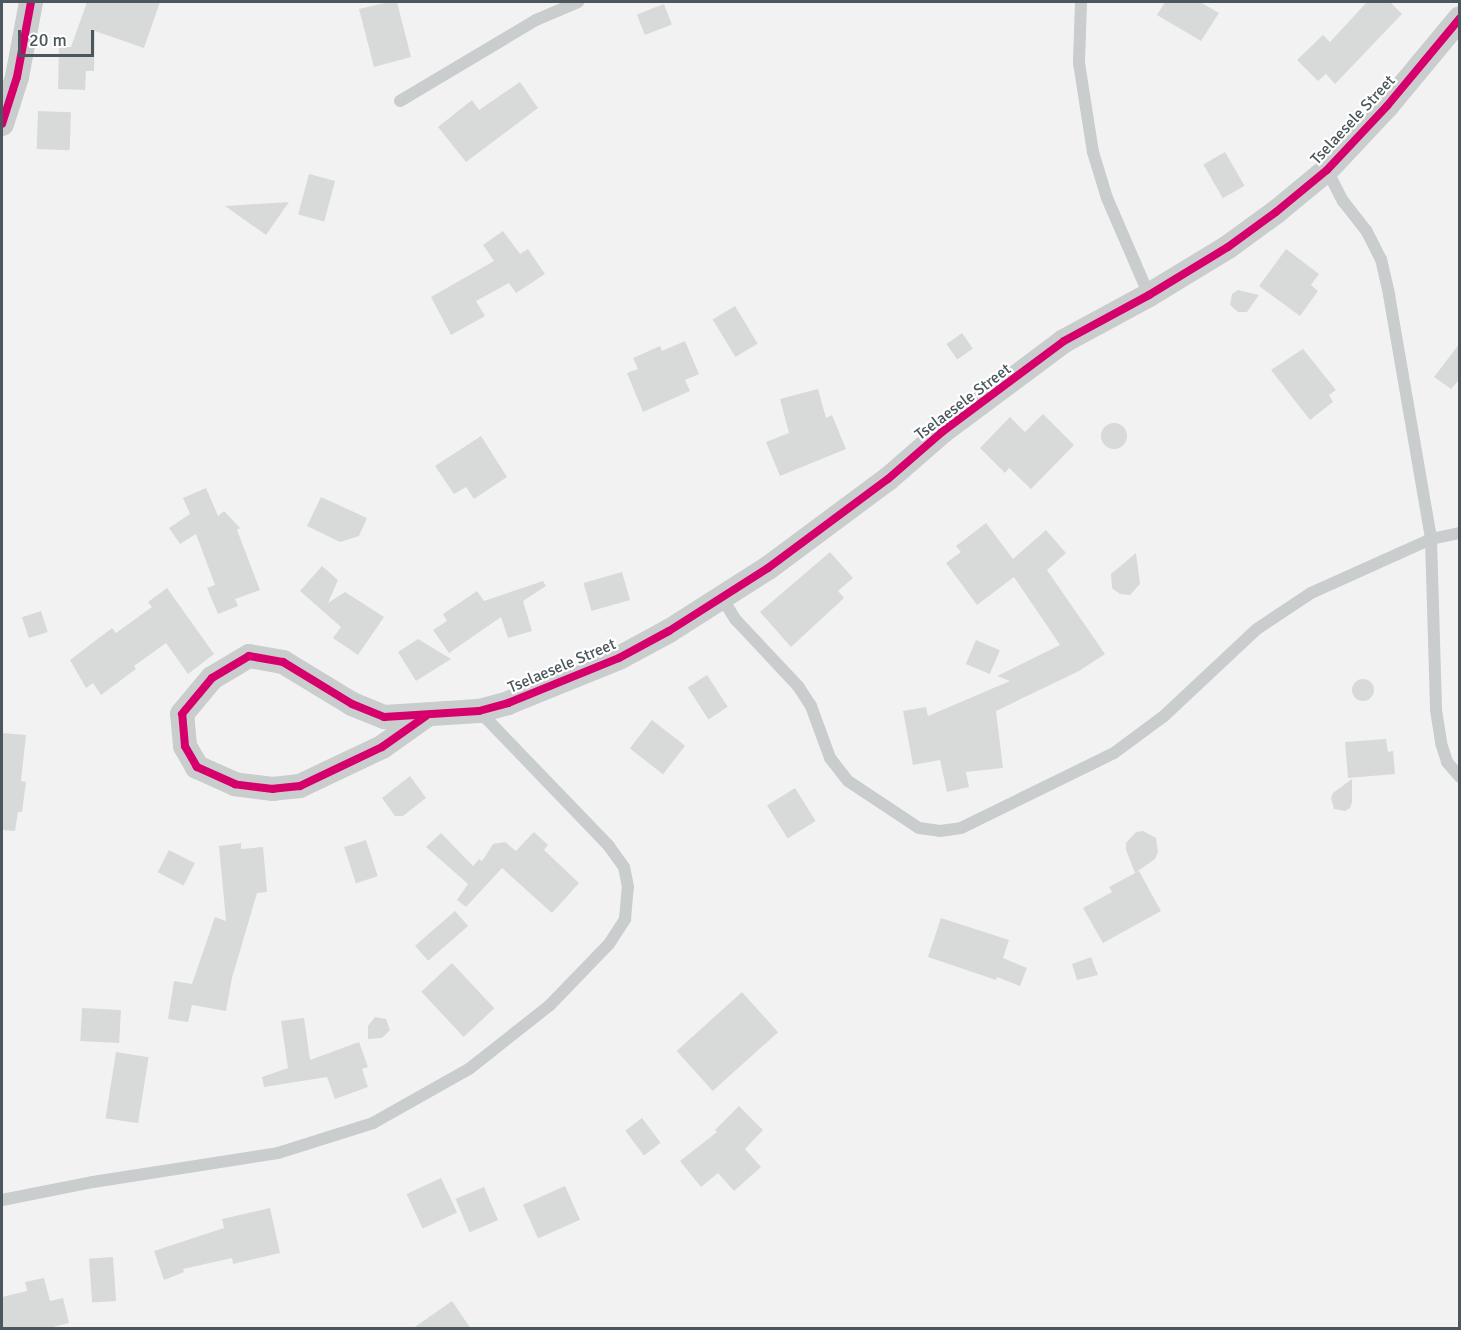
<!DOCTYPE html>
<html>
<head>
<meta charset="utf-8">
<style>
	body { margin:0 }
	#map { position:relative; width:1461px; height:1330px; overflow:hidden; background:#f2f2f2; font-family:Signika,sans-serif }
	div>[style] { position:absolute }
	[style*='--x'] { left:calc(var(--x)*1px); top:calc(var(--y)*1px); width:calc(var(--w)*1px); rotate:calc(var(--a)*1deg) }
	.building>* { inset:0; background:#d8dada; transform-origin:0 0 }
	.round { border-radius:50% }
	.lane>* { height:12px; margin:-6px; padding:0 6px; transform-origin:6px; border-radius:6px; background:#cacdcd }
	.street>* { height:24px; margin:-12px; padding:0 12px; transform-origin:12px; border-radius:12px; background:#cacdcd }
	.cycleway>* { height:8px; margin:-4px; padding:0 4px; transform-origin:4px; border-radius:4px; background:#d6006c }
	span { translate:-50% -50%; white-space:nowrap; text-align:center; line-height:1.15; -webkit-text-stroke:4.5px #fff; paint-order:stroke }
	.street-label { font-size:16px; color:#4b575c }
	.frame { position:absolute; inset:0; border:3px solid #4b575c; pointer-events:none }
	.scale { position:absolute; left:18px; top:30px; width:76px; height:27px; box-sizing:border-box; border:3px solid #4b575c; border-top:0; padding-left:8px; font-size:18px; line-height:21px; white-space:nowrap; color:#4b575c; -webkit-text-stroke:4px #fff; paint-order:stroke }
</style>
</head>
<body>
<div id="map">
	<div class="building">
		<div style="clip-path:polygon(87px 2px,160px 2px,144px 48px,95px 31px,94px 71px,86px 71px,85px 90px,58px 89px,59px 47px,71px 47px)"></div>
		<div style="clip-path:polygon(389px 2px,397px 2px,411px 57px,374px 67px,359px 9px)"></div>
		<div style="clip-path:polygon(1165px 2px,1200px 2px,1219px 13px,1201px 41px,1157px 15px)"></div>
		<div style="clip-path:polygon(1367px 2px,1390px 2px,1402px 14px,1335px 84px,1326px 74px,1318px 81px,1297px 60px,1323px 35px,1330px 42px)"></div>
		<div style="left:664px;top:4px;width:22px;height:29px;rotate:69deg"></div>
		<div style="clip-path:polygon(520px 82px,538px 108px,466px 162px,438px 127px,472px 100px,479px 110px)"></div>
		<div style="left:38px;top:111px;width:33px;height:38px;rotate:2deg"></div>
		<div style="left:1225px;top:152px;width:39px;height:25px;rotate:60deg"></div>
		<div style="left:309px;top:174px;width:27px;height:42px;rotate:15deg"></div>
		<div style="clip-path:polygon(289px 202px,266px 235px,225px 206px)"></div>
		<div style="clip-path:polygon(503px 231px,520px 254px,528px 249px,545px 274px,516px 293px,509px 283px,476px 301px,485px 316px,451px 335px,431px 297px,494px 261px,483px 245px)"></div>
		<div style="clip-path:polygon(1286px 249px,1319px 274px,1311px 285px,1318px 291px,1300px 316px,1259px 286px)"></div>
		<div style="clip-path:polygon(1238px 290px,1259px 295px,1247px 312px,1238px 312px,1230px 305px,1232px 294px)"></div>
		<div style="left:735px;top:306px;width:44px;height:26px;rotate:59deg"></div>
		<div style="left:962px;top:333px;width:19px;height:19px;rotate:55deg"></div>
		<div style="clip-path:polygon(685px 341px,699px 374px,685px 380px,690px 391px,643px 412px,627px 373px,638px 369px,633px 358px,660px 346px,662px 351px)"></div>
		<div style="clip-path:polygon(1460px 343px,1460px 379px,1451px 389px,1434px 377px)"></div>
		<div style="clip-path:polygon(1303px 349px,1336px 390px,1329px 395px,1333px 402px,1310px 420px,1271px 370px)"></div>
		<div style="clip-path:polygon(818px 389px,826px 418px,832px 415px,846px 449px,780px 476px,766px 442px,789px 433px,780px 399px)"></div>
		<div style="clip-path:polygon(1043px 414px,1074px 445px,1031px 489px,1009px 468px,1005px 473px,980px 448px,1010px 417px,1025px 432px)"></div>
		<div class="round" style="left:1101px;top:423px;width:26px;height:26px"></div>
		<div style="clip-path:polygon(481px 436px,507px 477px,474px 499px,466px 487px,454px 494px,435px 466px)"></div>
		<div style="clip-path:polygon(206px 488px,218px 516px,224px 511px,240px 528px,237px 530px,260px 590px,235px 599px,238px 606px,218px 614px,207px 588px,215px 585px,196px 534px,180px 544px,169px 528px,190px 514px,183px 498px)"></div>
		<div style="clip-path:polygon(321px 497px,367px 518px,359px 536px,340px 542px,307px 526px)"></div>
		<div style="clip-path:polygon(986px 523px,1013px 559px,1046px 530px,1066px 553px,1047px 570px,1105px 654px,1079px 671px,996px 711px,1003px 768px,966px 772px,969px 787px,947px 792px,940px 760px,913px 765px,903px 711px,926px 707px,928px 716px,1010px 681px,997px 676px,1060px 645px,1014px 577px,977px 605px,946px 563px,961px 552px,956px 546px)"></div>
		<div style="clip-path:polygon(830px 552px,853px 578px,838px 591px,844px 598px,791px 647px,760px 612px)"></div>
		<div style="clip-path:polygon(1136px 553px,1140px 584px,1130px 595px,1120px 594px,1112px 588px,1111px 574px)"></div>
		<div style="clip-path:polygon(322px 566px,338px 580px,328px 603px,345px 592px,384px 617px,358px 655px,333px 638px,341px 627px,300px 591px)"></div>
		<div style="left:622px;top:572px;width:29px;height:40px;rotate:74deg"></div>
		<div style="clip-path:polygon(543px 581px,546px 586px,523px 601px,532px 631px,508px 638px,501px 617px,449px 653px,433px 630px,447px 621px,443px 614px,477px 591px,484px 601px)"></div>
		<div style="clip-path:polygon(167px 588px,214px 654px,188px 674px,166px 643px,134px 666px,136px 669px,101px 695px,93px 683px,86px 688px,70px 660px,112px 628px,116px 633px,152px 607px,148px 602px)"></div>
		<div style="left:41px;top:611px;width:22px;height:20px;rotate:72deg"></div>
		<div style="clip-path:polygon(418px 639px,451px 659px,416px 681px,398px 652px)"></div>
		<div style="left:976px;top:640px;width:26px;height:26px;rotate:23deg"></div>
		<div style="left:707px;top:675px;width:38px;height:23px;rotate:57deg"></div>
		<div class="round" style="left:1352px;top:679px;width:22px;height:22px"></div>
		<div style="left:652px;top:720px;width:42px;height:36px;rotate:38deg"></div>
		<div style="clip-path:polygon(2px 733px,26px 735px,21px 781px,26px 782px,22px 812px,18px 812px,15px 831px,2px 830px)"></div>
		<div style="clip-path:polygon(1386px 739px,1388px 752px,1393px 751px,1395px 774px,1348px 778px,1345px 742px)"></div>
		<div style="clip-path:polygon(410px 776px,426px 798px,403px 816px,395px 816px,382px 798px)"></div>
		<div style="clip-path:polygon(1352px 779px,1352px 802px,1350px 808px,1345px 811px,1334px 809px,1331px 798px,1333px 793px)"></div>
		<div style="left:795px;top:788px;width:39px;height:33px;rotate:58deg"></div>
		<div style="clip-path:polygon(1143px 831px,1156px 838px,1158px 852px,1155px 859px,1135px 873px,1126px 850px,1126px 843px,1136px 832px)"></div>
		<div style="clip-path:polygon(534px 832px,548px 845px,544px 850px,579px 883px,552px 913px,502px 868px,466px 907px,457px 900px,468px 884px,426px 847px,441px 833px,473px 866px,479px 859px,482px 861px,493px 844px,505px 842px,516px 851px)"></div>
		<div style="left:366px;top:840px;width:38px;height:23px;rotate:72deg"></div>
		<div style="clip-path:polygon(241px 843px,241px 849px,263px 847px,267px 892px,257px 893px,232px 978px,226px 1011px,192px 1005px,188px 1022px,168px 1019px,174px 981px,192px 984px,215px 917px,226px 921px,219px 846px)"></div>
		<div style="left:169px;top:850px;width:29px;height:25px;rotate:27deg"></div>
		<div style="clip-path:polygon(1139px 871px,1161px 911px,1103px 943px,1083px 908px,1112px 892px,1109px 887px)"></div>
		<div style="left:455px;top:911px;width:20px;height:53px;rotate:49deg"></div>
		<div style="clip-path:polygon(941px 918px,1009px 940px,1003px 958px,1027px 968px,1020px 986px,997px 977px,996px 980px,928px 957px)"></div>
		<div style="clip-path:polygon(1091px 957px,1098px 975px,1077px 980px,1072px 964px)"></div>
		<div style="left:452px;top:963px;width:62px;height:42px;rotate:47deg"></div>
		<div style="left:742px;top:992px;width:54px;height:88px;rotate:48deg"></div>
		<div style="left:82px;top:1008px;width:39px;height:33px;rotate:3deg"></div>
		<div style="clip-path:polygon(375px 1017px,386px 1019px,390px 1030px,382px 1038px,368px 1039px,368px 1026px)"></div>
		<div style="clip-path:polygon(304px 1018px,310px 1060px,359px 1042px,368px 1067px,362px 1069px,368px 1087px,335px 1099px,327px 1077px,264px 1087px,262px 1077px,288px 1068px,281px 1021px)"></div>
		<div style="left:116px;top:1052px;width:33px;height:67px;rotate:9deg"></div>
		<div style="clip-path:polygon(739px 1106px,763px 1130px,745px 1149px,761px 1167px,734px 1191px,718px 1173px,701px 1187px,680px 1161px,717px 1132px,715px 1130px)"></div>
		<div style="left:642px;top:1118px;width:31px;height:21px;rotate:53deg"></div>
		<div style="left:441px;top:1178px;width:38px;height:38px;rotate:65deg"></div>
		<div style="left:565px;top:1186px;width:37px;height:46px;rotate:66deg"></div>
		<div style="left:484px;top:1187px;width:36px;height:31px;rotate:67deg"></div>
		<div style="clip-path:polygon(270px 1208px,280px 1253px,233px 1264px,232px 1258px,183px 1269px,184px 1272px,164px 1280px,154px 1251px,224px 1228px,222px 1219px)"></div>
		<div style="left:113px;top:1257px;width:44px;height:24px;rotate:86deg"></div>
		<div style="clip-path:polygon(44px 1278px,50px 1301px,63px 1298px,69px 1323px,45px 1329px,2px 1329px,2px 1297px,27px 1291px,25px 1282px)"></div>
		<div style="clip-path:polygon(452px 1301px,471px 1329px,412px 1329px)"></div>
	</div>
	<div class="lane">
		<div style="--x:1081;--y:2;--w:61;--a:91.9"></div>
		<div style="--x:1079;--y:63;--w:90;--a:81.1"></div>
		<div style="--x:1093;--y:152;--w:48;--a:73.1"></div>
		<div style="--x:1107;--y:198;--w:106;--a:66.6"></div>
		<div style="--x:400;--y:101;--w:158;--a:-30.8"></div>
		<div style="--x:536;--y:20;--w:46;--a:-23.2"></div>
		<div style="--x:1327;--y:170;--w:35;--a:63"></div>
		<div style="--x:1343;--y:201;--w:37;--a:52"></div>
		<div style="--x:1366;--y:230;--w:33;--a:63"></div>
		<div style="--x:1381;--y:259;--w:37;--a:77"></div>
		<div style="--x:1389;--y:295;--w:248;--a:80.2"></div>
		<div style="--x:1431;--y:539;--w:171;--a:88.3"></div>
		<div style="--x:1436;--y:710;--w:33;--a:81"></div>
		<div style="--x:1441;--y:743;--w:20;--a:72"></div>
		<div style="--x:1447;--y:762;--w:20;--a:49"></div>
		<div style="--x:722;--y:598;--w:26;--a:58"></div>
		<div style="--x:736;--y:620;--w:91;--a:46.8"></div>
		<div style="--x:798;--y:686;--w:24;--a:57"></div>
		<div style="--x:811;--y:706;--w:55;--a:69.9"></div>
		<div style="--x:830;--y:758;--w:29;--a:52"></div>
		<div style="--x:848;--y:781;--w:85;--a:33.5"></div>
		<div style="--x:919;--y:828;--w:21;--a:8"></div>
		<div style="--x:940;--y:831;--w:21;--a:-8"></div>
		<div style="--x:961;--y:828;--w:170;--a:-26.1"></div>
		<div style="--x:1114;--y:753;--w:62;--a:-36.5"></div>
		<div style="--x:1164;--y:716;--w:127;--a:-43.1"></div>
		<div style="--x:1257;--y:629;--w:65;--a:-33.7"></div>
		<div style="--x:1311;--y:593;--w:132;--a:-24.2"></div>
		<div style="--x:1431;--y:539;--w:30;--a:-12"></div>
		<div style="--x:2;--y:1200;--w:93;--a:-11.2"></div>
		<div style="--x:93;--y:1182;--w:187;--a:-8.9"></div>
		<div style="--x:278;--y:1153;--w:100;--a:-17.5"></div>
		<div style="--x:373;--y:1123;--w:110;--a:-29.4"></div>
		<div style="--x:469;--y:1069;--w:103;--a:-38.3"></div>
		<div style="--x:550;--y:1005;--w:85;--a:-46"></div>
		<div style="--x:609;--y:944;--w:30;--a:-57"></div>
		<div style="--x:625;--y:919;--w:32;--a:-85"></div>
		<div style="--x:628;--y:887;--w:20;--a:-101"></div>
		<div style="--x:624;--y:867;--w:26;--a:-126"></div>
		<div style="--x:609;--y:846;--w:187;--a:-133.9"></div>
	</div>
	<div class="street">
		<div style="--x:2;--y:124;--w:49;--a:-72.3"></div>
		<div style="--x:17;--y:77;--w:76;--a:-79.4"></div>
		<div style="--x:426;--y:716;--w:54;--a:144.8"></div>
		<div style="--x:382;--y:747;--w:91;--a:154.6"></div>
		<div style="--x:300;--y:786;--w:27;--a:174"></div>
		<div style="--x:273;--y:789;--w:38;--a:-173"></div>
		<div style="--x:235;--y:784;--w:42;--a:-155.9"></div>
		<div style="--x:197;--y:767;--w:24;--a:-120"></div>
		<div style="--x:185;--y:746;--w:32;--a:-95"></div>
		<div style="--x:182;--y:714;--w:47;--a:-50.2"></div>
		<div style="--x:212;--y:678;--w:43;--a:-30.7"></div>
		<div style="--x:249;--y:656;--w:35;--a:10"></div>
		<div style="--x:283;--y:662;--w:81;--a:31.3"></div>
		<div style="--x:352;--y:704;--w:35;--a:22"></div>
		<div style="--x:384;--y:717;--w:95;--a:-3.6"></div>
		<div style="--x:479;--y:711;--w:30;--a:-15"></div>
		<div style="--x:508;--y:703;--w:120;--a:-22.1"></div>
		<div style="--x:619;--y:658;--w:57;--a:-28.4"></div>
		<div style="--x:669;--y:631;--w:117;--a:-32.5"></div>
		<div style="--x:768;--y:568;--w:149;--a:-36.6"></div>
		<div style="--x:888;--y:479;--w:72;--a:-41"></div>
		<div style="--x:942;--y:432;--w:152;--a:-36.7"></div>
		<div style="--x:1064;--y:341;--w:97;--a:-28.4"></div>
		<div style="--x:1149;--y:295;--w:92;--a:-31.3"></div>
		<div style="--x:1228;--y:247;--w:59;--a:-36.1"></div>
		<div style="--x:1276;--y:212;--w:66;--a:-39.5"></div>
		<div style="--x:1327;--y:170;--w:88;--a:-46.8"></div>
		<div style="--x:1387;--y:106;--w:114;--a:-50.3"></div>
	</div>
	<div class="cycleway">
		<div style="--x:2;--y:124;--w:49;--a:-72.3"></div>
		<div style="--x:17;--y:77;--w:76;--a:-79.4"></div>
		<div style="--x:426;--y:716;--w:54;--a:144.8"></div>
		<div style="--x:382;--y:747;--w:91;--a:154.6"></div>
		<div style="--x:300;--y:786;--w:27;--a:174"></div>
		<div style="--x:273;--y:789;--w:38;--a:-173"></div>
		<div style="--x:235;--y:784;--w:42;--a:-155.9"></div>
		<div style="--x:197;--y:767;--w:24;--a:-120"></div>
		<div style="--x:185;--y:746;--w:32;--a:-95"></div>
		<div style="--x:182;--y:714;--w:47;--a:-50.2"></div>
		<div style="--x:212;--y:678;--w:43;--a:-30.7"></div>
		<div style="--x:249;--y:656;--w:35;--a:10"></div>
		<div style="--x:283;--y:662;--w:81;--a:31.3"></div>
		<div style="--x:352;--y:704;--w:35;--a:22"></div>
		<div style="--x:384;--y:717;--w:95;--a:-3.6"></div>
		<div style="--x:479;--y:711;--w:30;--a:-15"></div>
		<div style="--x:508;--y:703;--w:120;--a:-22.1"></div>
		<div style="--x:619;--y:658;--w:57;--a:-28.4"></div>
		<div style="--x:669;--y:631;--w:117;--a:-32.5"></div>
		<div style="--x:768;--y:568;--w:149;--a:-36.6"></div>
		<div style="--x:888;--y:479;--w:72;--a:-41"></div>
		<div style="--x:942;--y:432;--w:152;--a:-36.7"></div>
		<div style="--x:1064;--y:341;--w:97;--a:-28.4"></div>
		<div style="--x:1149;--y:295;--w:92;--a:-31.3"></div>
		<div style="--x:1228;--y:247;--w:59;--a:-36.1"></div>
		<div style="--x:1276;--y:212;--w:66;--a:-39.5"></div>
		<div style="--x:1327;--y:170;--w:88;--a:-46.8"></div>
		<div style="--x:1387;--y:106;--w:114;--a:-50.3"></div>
	</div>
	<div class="street-label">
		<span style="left:1353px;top:120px;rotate:-47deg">Tselaesele Street</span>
		<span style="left:963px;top:402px;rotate:-37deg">Tselaesele Street</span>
		<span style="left:562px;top:666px;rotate:-23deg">Tselaesele Street</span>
	</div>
	<div class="frame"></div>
	<div class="scale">20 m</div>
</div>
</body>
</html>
